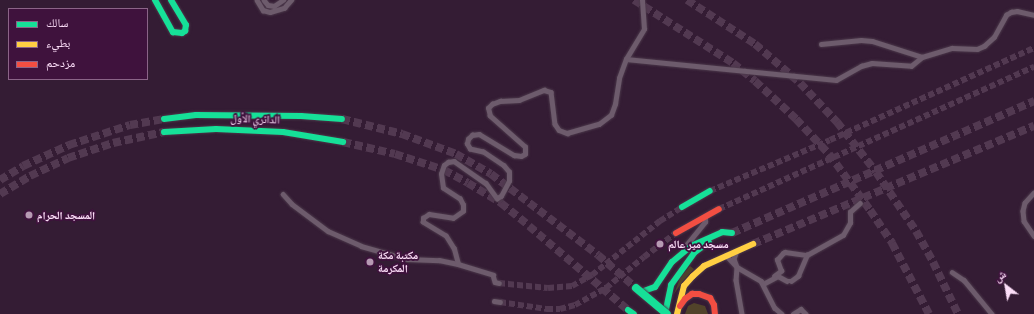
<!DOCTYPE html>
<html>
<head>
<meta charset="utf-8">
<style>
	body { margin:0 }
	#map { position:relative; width:1034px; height:314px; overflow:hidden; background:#341c34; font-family:Barlow,"Noto Naskh Arabic",sans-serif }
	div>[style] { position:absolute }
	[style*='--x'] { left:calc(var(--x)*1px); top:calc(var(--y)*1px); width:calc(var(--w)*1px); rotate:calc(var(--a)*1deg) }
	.green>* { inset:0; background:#51432a }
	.secondary-tunnel>* { height:6px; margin-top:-3px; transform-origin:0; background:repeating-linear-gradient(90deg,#523951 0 6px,transparent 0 9px) }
	.highway-tunnel>* { height:8px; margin-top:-4px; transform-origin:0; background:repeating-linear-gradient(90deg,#523951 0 8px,transparent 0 12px) }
	.roads { filter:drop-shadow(0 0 1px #4b384a) drop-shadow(0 0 1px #4b384a) }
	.street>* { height:4.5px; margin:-2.25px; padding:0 2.25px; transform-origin:2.25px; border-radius:2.25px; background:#6d5b6c }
	.fast>* { height:6px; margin:-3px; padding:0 3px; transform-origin:3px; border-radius:3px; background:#16e098 }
	.slow>* { height:6px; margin:-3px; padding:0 3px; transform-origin:3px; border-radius:3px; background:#ffcf43 }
	.jam>* { height:6px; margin:-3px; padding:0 3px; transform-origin:3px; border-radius:3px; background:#f24e42 }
	.bridges { filter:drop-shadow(0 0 1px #4b384a) drop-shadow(0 0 1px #4b384a) }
	.fast-bridge>* { height:8px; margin:-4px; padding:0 4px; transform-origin:4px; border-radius:4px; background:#16e098 }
	.dots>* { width:11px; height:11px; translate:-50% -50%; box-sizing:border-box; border:2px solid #3f123d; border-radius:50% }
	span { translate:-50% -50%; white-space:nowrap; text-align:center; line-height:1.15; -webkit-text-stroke:3.5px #3f123d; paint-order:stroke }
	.street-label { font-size:11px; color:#fcdef8 }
	.poi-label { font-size:11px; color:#fcdef8; font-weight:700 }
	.left { translate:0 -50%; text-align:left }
	.legend { position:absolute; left:8px; top:8px; width:140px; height:72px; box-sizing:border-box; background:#3f123d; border:1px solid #8b6488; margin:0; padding:5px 7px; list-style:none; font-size:12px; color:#fcdef8 }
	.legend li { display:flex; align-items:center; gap:8px; height:20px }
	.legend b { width:20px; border:1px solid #8b6488 }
	.north { position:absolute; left:986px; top:266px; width:40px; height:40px; -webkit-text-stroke:3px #3f123d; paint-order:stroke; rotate:329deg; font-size:11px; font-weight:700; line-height:16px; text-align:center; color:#fcdef8 }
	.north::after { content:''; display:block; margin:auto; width:14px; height:18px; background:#fcdef8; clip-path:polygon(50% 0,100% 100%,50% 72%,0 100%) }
</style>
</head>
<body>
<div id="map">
	<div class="green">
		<div style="clip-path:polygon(690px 266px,694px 269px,683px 281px,674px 294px,680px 278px)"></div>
		<div style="clip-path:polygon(694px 303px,705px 306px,708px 314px,685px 314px,688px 306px)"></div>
	</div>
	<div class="secondary-tunnel">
		<div style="--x:710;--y:191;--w:130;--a:-23"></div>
		<div style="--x:830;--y:140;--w:224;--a:-24.3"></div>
		<div style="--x:719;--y:209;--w:346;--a:-24.3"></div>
		<div style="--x:499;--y:283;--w:49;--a:5.8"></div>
		<div style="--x:548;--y:288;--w:24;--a:-5"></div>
		<div style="--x:572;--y:286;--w:23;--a:-29"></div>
		<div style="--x:592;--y:275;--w:87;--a:-38.5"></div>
		<div style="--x:660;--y:221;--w:26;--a:-32"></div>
		<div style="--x:500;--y:302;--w:48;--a:8.5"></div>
		<div style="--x:547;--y:309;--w:13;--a:0"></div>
		<div style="--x:560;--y:309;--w:16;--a:-15"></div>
		<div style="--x:575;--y:305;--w:35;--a:-29"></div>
		<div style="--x:606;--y:288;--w:49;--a:-39.2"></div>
		<div style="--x:644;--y:257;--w:40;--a:-37"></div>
	</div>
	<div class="highway-tunnel">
		<div style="--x:634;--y:0;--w:117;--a:32.5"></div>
		<div style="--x:733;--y:63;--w:28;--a:39"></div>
		<div style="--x:755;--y:81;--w:56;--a:42.8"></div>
		<div style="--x:796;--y:119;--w:48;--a:46.7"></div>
		<div style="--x:829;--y:154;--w:69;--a:53.8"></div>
		<div style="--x:870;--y:210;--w:40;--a:56"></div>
		<div style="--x:892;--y:243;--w:80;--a:62.5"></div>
		<div style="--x:687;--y:0;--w:81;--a:32.9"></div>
		<div style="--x:755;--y:44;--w:60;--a:40.9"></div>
		<div style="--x:800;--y:83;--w:54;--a:46.5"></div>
		<div style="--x:837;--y:122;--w:63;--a:52"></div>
		<div style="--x:876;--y:172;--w:71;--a:55.9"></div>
		<div style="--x:916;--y:231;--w:35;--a:61"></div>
		<div style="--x:933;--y:262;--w:58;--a:64.3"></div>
		<div style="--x:342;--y:119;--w:62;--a:14"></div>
		<div style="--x:402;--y:134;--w:58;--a:20.3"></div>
		<div style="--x:456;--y:154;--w:40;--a:29.7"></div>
		<div style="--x:491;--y:174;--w:134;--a:37.1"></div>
		<div style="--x:598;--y:255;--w:50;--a:41"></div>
		<div style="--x:343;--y:142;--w:53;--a:13"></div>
		<div style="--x:395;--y:154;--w:52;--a:18.1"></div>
		<div style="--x:444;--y:170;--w:27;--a:28"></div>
		<div style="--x:468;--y:183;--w:39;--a:31"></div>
		<div style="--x:501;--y:203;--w:36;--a:39"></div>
		<div style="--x:529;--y:226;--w:130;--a:40.3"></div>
		<div style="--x:0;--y:180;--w:27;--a:-31"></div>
		<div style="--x:23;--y:166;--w:51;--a:-24.5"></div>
		<div style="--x:69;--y:145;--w:64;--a:-18.2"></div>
		<div style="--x:130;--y:125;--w:35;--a:-10"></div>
		<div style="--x:0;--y:194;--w:35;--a:-31"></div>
		<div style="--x:30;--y:176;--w:42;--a:-25.3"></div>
		<div style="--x:68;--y:158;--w:47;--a:-18.4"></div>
		<div style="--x:113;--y:143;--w:52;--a:-12.2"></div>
		<div style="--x:732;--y:233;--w:330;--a:-23.6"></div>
		<div style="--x:753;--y:244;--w:305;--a:-22.8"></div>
	</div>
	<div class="roads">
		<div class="street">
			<div style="--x:257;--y:0;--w:12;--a:59"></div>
			<div style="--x:263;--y:10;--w:7;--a:16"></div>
			<div style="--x:270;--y:12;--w:15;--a:-16"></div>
			<div style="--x:284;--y:8;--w:11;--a:-49"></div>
			<div style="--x:264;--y:0;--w:6;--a:51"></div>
			<div style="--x:268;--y:5;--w:6;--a:9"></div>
			<div style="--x:274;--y:6;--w:11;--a:-34"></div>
			<div style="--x:821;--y:44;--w:40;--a:-5.7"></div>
			<div style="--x:861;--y:40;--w:11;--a:5"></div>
			<div style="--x:872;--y:41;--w:52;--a:17.7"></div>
			<div style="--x:922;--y:57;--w:31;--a:-17"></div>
			<div style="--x:952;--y:48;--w:25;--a:2"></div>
			<div style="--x:977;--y:49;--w:8;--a:-23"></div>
			<div style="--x:984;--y:46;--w:13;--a:-42"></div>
			<div style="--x:994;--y:37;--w:25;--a:-61"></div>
			<div style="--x:1006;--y:15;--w:6;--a:-31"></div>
			<div style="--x:1011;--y:12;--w:6;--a:-9"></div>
			<div style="--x:1017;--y:11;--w:17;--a:13"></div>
			<div style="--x:626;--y:59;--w:211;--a:5.7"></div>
			<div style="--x:836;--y:80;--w:29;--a:-29"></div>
			<div style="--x:861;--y:66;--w:11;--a:-15"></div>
			<div style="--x:872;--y:63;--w:39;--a:4"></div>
			<div style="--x:911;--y:66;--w:14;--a:-39"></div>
			<div style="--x:1034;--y:193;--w:13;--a:132"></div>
			<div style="--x:1025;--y:203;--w:8;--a:104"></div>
			<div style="--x:1023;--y:211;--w:10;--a:84"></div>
			<div style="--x:1024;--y:221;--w:18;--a:56"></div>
			<div style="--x:283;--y:194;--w:13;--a:48"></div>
			<div style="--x:292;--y:204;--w:45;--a:36.9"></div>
			<div style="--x:328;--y:231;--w:36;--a:24"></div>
			<div style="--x:361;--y:246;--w:48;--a:15.8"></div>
			<div style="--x:407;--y:259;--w:32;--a:2"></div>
			<div style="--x:439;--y:260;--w:19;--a:12"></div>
			<div style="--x:458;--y:264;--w:37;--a:17"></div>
			<div style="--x:493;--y:275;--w:7;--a:74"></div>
			<div style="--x:495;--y:282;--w:4;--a:14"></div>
			<div style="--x:683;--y:249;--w:35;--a:-51"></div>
			<div style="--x:705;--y:222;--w:5;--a:-90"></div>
			<div style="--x:737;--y:251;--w:9;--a:111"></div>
			<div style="--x:734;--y:259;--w:9;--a:69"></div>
			<div style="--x:737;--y:267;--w:13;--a:94"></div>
			<div style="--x:736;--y:280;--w:35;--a:80"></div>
			<div style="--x:726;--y:255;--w:16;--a:47"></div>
			<div style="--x:737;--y:267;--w:28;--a:30"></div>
			<div style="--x:761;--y:281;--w:30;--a:63"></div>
			<div style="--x:775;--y:308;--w:9;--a:41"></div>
			<div style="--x:458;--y:264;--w:16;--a:-105"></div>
			<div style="--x:454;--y:249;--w:15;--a:-122"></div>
			<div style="--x:446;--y:236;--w:27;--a:-149"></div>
			<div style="--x:423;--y:222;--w:4;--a:-90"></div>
			<div style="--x:423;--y:218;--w:7;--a:-34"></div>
			<div style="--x:429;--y:214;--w:24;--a:9"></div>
			<div style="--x:453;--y:218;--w:12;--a:-35"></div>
			<div style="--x:463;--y:211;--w:6;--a:-90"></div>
			<div style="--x:463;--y:205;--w:7;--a:-117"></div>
			<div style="--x:460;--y:199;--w:20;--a:-147"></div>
			<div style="--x:443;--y:188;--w:14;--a:-98"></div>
			<div style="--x:441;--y:174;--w:9;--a:-72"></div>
			<div style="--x:444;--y:165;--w:5;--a:-37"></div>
			<div style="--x:448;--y:162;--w:6;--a:-9"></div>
			<div style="--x:454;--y:161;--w:39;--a:35"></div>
			<div style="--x:486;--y:183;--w:19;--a:54"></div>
			<div style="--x:497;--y:198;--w:4;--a:-27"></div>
			<div style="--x:501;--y:196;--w:17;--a:-62"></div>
			<div style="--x:509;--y:181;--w:9;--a:-90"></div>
			<div style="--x:509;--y:172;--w:8;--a:-130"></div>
			<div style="--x:504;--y:166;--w:25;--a:-146"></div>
			<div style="--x:483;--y:152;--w:13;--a:-167"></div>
			<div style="--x:470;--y:149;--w:6;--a:-121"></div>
			<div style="--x:467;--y:144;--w:5;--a:-79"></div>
			<div style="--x:468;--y:139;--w:6;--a:-45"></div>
			<div style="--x:472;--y:135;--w:7;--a:-8"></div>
			<div style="--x:479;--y:134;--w:41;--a:31"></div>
			<div style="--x:514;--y:155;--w:7;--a:8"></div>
			<div style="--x:521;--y:156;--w:4;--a:-27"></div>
			<div style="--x:525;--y:154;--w:7;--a:-90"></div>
			<div style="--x:525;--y:147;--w:47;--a:-138.5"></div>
			<div style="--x:490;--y:116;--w:8;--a:-104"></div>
			<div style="--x:488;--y:108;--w:6;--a:-45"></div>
			<div style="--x:492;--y:104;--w:9;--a:-21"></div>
			<div style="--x:500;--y:101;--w:19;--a:-3"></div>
			<div style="--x:519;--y:100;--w:27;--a:-22"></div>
			<div style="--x:544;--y:90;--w:7;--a:16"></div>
			<div style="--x:551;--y:92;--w:32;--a:83"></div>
			<div style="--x:555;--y:124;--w:7;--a:56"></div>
			<div style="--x:559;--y:130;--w:9;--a:21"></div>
			<div style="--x:567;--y:133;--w:33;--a:-16"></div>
			<div style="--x:599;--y:124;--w:15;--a:-37"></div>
			<div style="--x:611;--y:115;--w:12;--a:-70"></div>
			<div style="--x:615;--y:104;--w:26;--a:-81"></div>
			<div style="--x:619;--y:78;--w:20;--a:-70"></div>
			<div style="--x:626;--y:59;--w:35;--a:-59"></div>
			<div style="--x:644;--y:29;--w:29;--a:-94"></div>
			<div style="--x:952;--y:272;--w:14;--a:34"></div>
			<div style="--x:964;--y:280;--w:44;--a:50.5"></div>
			<div style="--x:774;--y:276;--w:9;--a:-36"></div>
			<div style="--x:781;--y:271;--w:12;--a:-110"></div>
			<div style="--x:777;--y:260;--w:9;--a:-49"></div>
			<div style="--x:783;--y:253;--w:2;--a:-27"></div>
			<div style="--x:785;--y:252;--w:22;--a:8"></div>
			<div style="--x:763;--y:284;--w:17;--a:-28"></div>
			<div style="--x:778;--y:276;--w:10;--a:29"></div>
			<div style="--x:787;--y:281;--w:4;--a:0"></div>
			<div style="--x:791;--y:281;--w:9;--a:-36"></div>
			<div style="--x:798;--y:276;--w:23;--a:-67"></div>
			<div style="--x:807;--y:255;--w:41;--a:-29.1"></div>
			<div style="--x:843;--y:235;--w:14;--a:-60"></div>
			<div style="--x:850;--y:223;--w:11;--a:-90"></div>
			<div style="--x:850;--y:212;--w:13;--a:-42"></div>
			<div style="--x:494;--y:301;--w:6;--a:9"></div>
			<div style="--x:793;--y:314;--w:9;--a:-32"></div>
			<div style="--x:801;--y:309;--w:7;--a:45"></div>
		</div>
		<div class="fast">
			<div style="--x:155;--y:0;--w:37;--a:61"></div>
			<div style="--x:173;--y:32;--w:9;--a:6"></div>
			<div style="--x:182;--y:33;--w:4;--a:-34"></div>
			<div style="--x:185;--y:31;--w:6;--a:-81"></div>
			<div style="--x:186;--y:25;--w:29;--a:-121"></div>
			<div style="--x:164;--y:119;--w:32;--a:-7"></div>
			<div style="--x:196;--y:115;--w:105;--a:0.5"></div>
			<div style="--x:301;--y:116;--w:41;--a:4.2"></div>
			<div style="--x:164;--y:132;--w:52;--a:-3.3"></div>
			<div style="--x:216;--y:129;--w:67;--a:2.6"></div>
			<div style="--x:283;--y:132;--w:61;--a:9.5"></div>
			<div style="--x:682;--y:207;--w:32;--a:-30"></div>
			<div style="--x:641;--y:292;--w:15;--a:-20"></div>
			<div style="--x:655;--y:287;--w:30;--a:-56"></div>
			<div style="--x:672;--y:262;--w:25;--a:-40"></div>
			<div style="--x:691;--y:246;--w:34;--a:-24"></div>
			<div style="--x:722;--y:232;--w:10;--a:6"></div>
			<div style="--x:628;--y:310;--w:7;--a:34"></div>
			<div style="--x:665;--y:314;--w:30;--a:-78"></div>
			<div style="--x:671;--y:285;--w:41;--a:-54"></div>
			<div style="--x:695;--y:252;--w:17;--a:-36"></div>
		</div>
		<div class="slow">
			<div style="--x:677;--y:314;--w:29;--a:-76"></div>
			<div style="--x:684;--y:286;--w:13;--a:-48"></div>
			<div style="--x:693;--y:276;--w:15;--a:-42"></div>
			<div style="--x:704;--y:266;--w:54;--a:-24.2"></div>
		</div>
		<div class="jam">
			<div style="--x:676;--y:233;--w:49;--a:-29.2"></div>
			<div style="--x:680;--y:306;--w:9;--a:-54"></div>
			<div style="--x:685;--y:299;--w:9;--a:-36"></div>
			<div style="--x:692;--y:294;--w:7;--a:0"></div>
			<div style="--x:699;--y:294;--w:12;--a:20"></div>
			<div style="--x:710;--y:298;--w:8;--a:60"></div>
			<div style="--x:714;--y:305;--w:9;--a:84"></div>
		</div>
	</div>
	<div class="bridges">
		<div class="fast-bridge">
			<div style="--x:636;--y:288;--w:40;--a:40"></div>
		</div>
	</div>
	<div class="dots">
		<div style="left:29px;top:215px;background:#b69ab3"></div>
		<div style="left:660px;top:244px;background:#b69ab3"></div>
		<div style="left:370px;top:262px;background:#b69ab3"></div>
	</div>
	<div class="street-label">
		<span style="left:255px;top:119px;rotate:2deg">الدائري الأول</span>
	</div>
	<div class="poi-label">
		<span class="left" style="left:37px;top:215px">المسجد الحرام</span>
		<span class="left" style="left:668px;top:244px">مسجد مير عالم</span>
		<span class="left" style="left:378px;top:262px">مكتبة مكة<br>المكرمة</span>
	</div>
	<ul class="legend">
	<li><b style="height:5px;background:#16e098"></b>سالك</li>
	<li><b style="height:5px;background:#ffcf43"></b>بطيء</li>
	<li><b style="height:5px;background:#f24e42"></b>مزدحم</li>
	</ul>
	<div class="north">ش</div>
</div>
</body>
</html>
